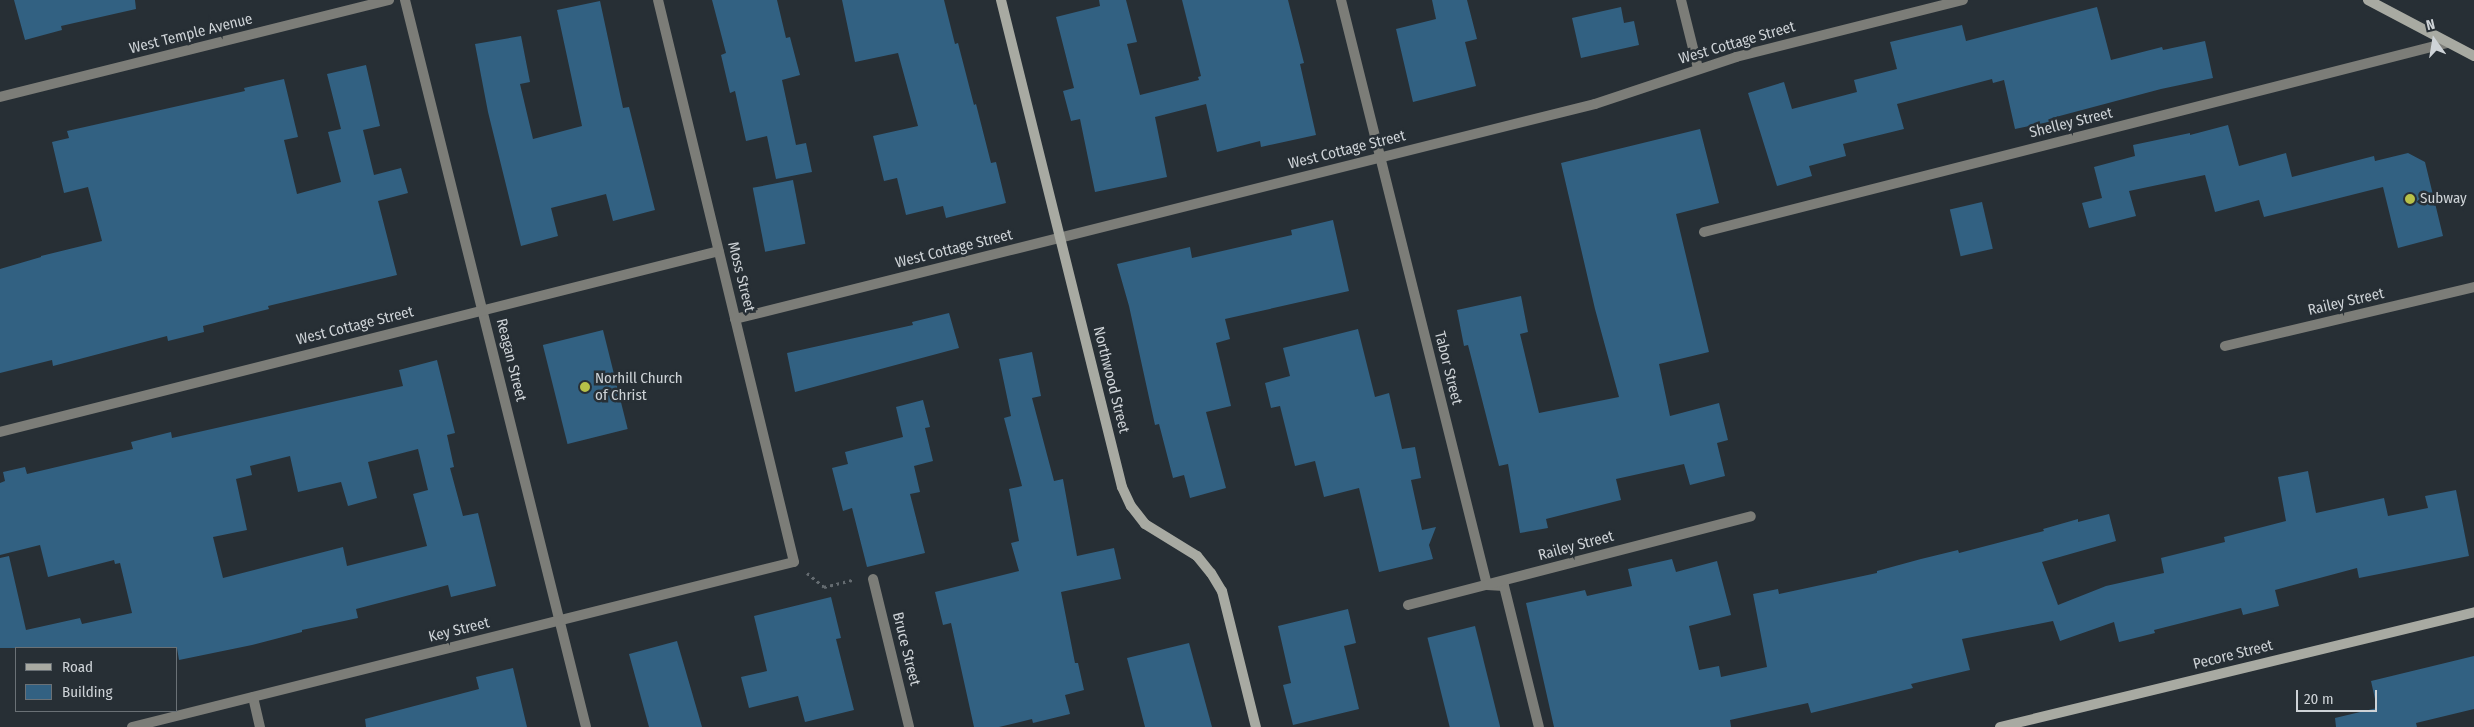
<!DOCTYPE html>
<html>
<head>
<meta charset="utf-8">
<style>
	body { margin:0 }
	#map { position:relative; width:2474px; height:727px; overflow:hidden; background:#272f35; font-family:"Fira Sans Condensed",sans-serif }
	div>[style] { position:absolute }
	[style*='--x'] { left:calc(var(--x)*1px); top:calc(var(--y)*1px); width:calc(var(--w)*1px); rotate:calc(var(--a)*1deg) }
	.building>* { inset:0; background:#326182; transform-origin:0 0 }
	.path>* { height:3px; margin-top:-1.5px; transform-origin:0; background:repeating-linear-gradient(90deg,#646b70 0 2.5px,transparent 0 6.5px) }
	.street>* { height:10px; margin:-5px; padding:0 5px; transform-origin:5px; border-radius:5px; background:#7c7d78 }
	.secondary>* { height:10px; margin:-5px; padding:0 5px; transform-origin:5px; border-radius:5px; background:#a8aaa2 }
	.dots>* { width:14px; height:14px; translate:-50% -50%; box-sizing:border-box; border:2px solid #272f35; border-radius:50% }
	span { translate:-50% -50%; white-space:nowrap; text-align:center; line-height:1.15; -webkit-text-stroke:5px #272f35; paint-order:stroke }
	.street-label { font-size:15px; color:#ced3d7 }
	.poi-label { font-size:15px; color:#ced3d7 }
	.left { translate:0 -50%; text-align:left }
	.legend { position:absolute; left:15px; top:647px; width:162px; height:65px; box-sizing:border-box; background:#272f35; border:1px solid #6a7176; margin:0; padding:6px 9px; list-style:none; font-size:15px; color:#ced3d7 }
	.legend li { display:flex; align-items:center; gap:10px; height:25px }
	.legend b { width:25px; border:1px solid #6a7176 }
	.north { position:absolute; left:2409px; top:15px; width:50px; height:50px; -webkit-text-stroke:4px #272f35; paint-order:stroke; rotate:347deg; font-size:14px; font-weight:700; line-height:20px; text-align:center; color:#ced3d7 }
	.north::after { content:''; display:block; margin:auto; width:18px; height:22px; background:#ced3d7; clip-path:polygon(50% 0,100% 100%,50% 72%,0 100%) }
	.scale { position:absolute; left:2296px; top:690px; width:81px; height:22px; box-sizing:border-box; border:2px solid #ced3d7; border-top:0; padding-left:6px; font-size:15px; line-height:18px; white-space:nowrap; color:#ced3d7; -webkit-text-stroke:4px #272f35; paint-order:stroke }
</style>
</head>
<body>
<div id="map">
	<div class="building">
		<div style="clip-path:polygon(14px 0,135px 0,136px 9px,61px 26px,62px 30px,25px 40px)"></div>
		<div style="clip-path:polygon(712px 0,777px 0,786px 38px,790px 37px,800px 75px,782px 80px,796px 145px,806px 143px,812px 172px,776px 179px,767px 136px,746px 141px,735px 91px,730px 93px,721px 55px,726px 53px)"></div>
		<div style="clip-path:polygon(842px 0,944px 0,955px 44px,958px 43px,974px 105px,976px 104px,991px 163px,996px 162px,1006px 203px,946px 218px,943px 206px,906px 215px,897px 178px,884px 181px,873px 136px,918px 126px,898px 53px,855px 62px)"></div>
		<div style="clip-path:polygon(1099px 0,1126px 0,1137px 42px,1127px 44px,1140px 95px,1199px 80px,1198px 77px,1201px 76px,1182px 0,1288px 0,1304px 63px,1300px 64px,1316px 135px,1261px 147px,1260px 141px,1217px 152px,1206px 104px,1155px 117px,1167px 177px,1095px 192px,1080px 119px,1071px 121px,1063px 91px,1074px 88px,1056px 17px,1100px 6px)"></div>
		<div style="clip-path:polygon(1432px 0,1467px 0,1477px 39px,1465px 42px,1476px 86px,1413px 102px,1396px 29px,1436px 19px)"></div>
		<div style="clip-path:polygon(600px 1px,623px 108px,629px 107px,655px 210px,613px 221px,606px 194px,551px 208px,558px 236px,521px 246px,488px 112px,475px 44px,521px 36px,530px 82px,520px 84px,533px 139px,582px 126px,557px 10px)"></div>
		<div style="clip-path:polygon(1621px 7px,1624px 23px,1634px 21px,1639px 45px,1581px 58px,1572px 18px)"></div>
		<div style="clip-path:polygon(2097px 7px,2111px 60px,2162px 47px,2163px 50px,2205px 41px,2213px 78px,2161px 89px,2052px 118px,2053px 121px,2015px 129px,2004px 80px,1993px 83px,1992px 79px,1897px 104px,1904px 129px,1843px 144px,1846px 156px,1809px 166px,1812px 176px,1777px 186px,1748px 93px,1784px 82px,1792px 109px,1857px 92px,1854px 80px,1897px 69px,1890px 42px,1962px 25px,1966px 41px)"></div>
		<div style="clip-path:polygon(366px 65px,380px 126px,363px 130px,374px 175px,401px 168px,408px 193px,378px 201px,397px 275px,268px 306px,269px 309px,203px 326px,204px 332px,168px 341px,167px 336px,53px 366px,52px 360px,0 373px,0 269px,41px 257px,41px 256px,102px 241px,88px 187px,64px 193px,52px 142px,69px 138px,67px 131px,245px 91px,244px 88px,284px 79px,298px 137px,284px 140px,297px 194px,341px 182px,328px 132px,341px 129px,327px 74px)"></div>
		<div style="clip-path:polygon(2228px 125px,2239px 166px,2286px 153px,2292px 177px,2374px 156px,2375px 161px,2408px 153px,2425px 162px,2443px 236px,2398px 248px,2383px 187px,2264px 217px,2259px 200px,2215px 212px,2205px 175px,2129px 191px,2136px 216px,2089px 228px,2082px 203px,2102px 198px,2094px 167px,2135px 156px,2133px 145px,2190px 133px,2190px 135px)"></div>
		<div style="clip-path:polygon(1700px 129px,1719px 203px,1676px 214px,1709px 352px,1659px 364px,1670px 416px,1719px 403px,1728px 440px,1717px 443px,1725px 476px,1690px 485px,1684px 464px,1616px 479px,1621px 500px,1546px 519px,1548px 528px,1520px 533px,1508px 464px,1499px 466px,1468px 345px,1464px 346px,1457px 310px,1521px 296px,1528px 332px,1520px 334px,1539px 413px,1619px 397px,1595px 309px,1561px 163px)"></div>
		<div style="left:793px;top:180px;width:65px;height:41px;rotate:79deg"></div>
		<div style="left:1982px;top:202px;width:48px;height:33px;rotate:77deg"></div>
		<div style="clip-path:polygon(1333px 220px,1349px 291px,1225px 319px,1230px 339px,1216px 343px,1231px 406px,1206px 412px,1226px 488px,1190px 498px,1184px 475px,1173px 478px,1159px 424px,1155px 425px,1129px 306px,1117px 264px,1190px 247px,1192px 258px,1292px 235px,1291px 230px)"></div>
		<div style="clip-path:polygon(949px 313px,959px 348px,795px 392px,787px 353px,913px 325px,912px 322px)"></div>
		<div style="clip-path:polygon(1358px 329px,1375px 397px,1389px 393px,1402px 449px,1415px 447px,1421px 478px,1411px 480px,1422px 530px,1436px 527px,1429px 545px,1433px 559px,1379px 572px,1359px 488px,1324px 497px,1315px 461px,1295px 466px,1280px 406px,1271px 408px,1265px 383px,1290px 376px,1283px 348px)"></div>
		<div style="left:603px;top:330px;width:102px;height:62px;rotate:76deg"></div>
		<div style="clip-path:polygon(1032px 352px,1041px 396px,1032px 398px,1054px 481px,1063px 479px,1077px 556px,1114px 548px,1121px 579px,1061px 592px,1075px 663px,1078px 663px,1084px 690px,1065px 695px,1070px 714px,1033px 723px,1032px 719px,999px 727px,974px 727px,951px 623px,943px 625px,935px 592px,1019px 571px,1011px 543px,1019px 541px,1009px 489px,1022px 486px,1004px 418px,1011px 416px,999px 359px)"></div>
		<div style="clip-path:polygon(evenodd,437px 360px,455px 433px,447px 435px,454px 467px,450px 468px,463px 516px,478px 513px,496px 586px,451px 597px,448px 585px,356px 609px,358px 618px,302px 630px,302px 632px,252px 645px,179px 660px,177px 648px,0 648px,0 558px,9px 556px,26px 630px,80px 618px,82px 624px,132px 613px,120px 563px,115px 564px,114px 560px,48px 577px,40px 545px,0 555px,0 483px,5px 481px,3px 472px,25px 467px,27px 474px,133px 449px,131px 442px,171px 432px,172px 438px,403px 386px,399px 370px,437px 360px,418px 449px,428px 490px,413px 494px,427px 546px,347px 566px,343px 547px,223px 578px,213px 537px,247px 530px,236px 479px,252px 475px,250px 466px,290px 456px,298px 492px,341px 482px,348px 506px,377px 498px,368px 462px,418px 449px)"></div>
		<div style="clip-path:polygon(923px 400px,930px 427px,925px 428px,933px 461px,914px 466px,920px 492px,910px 494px,925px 553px,867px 567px,852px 508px,843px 511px,832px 468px,848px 464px,845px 452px,903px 437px,896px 407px)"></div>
		<div style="clip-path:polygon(2308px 471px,2316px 513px,2384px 498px,2388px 516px,2428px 508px,2425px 496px,2456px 490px,2469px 556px,2359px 578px,2357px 568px,2275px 590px,2279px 606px,2243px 615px,2241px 608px,2154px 630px,2155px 633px,2119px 642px,2114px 622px,2060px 641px,2053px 621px,1962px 639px,1970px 670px,1911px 684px,1913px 688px,1811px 713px,1808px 703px,1730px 720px,1731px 727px,1554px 727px,1526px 603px,1585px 590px,1587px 596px,1632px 586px,1628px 569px,1672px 559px,1676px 572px,1717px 561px,1731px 615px,1689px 626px,1699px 670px,1719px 666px,1721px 677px,1767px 667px,1753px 594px,1778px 589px,1779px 594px,1877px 573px,1877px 571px,1921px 559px,1958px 550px,1959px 553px,2044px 531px,2043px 529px,2078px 519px,2078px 522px,2109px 514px,2116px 541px,2042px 562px,2058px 605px,2106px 586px,2164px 573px,2161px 558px,2225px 542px,2224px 537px,2286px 521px,2278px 477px)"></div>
		<div style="clip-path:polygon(831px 597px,841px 638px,836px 639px,854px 710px,805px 722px,798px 696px,749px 708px,741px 677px,767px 671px,754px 616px)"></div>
		<div style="clip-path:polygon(1348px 609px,1356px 643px,1344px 646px,1359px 709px,1293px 725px,1283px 685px,1291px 683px,1278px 626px)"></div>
		<div style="left:1475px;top:626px;width:104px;height:49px;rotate:76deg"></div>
		<div style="clip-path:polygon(677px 641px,702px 727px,649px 727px,629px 654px)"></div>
		<div style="clip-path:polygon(1189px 643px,1212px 727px,1145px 727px,1127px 658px)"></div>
		<div style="clip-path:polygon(2474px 656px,2474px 709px,2416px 723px,2417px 727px,2336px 727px,2335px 718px,2377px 708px,2371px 681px)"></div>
		<div style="clip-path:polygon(513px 668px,527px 727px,366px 727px,365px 719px,479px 689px,476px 677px)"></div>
	</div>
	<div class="path">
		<div style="--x:807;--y:573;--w:22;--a:39"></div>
		<div style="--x:824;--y:587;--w:32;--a:-14"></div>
	</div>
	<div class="street">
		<div style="--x:405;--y:0;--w:749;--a:76.02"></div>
		<div style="--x:1341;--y:0;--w:603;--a:75.99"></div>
		<div style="--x:1487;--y:585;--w:17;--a:3"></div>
		<div style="--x:1504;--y:586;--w:145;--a:76.1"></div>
		<div style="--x:1681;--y:0;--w:70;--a:76"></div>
		<div style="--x:0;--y:97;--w:401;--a:-14"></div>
		<div style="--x:1704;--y:232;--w:767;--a:-14.27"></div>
		<div style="--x:735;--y:319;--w:886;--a:-14.04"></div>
		<div style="--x:1595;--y:104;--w:149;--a:-18.4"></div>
		<div style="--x:1736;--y:57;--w:234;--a:-14.1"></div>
		<div style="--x:2225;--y:346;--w:256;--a:-13.3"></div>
		<div style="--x:0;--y:432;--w:741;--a:-14.13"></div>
		<div style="--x:873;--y:579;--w:152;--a:76.3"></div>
		<div style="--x:1408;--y:605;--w:354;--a:-14.5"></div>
		<div style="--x:253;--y:697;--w:31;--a:77"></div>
		<div style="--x:132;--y:727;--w:682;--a:-14"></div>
		<div style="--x:794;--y:562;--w:578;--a:-103.6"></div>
	</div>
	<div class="secondary">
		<div style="--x:1001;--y:0;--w:502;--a:76.05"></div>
		<div style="--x:1122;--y:487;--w:21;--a:65"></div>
		<div style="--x:1131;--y:506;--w:23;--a:52"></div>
		<div style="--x:1145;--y:524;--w:61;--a:31.6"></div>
		<div style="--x:1197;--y:556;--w:22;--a:51"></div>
		<div style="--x:1211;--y:573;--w:21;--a:59"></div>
		<div style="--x:1222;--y:591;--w:140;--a:76"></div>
		<div style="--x:2368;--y:0;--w:120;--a:27.8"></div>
		<div style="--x:2000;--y:727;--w:488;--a:-13.6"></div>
	</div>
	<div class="dots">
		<div style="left:2410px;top:199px;background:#b7c148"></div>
		<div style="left:585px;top:387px;background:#b7c148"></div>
	</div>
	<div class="street-label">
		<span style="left:191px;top:34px;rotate:-14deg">West Temple Avenue</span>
		<span style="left:1737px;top:43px;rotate:-16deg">West Cottage Street</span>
		<span style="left:2071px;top:123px;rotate:-14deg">Shelley Street</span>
		<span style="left:1347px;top:150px;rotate:-14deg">West Cottage Street</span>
		<span style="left:954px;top:249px;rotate:-14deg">West Cottage Street</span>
		<span style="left:741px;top:277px;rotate:76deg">Moss Street</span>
		<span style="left:2346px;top:302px;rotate:-13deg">Railey Street</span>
		<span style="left:355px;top:326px;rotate:-14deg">West Cottage Street</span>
		<span style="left:511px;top:360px;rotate:76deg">Reagan Street</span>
		<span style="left:1448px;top:368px;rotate:76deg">Tabor Street</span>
		<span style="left:1111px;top:380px;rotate:76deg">Northwood Street</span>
		<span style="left:1576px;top:546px;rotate:-15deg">Railey Street</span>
		<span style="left:459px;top:630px;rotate:-14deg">Key Street</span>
		<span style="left:906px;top:649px;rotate:76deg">Bruce Street</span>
		<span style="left:2233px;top:655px;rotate:-14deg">Pecore Street</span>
	</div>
	<div class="poi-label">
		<span class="left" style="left:2420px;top:199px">Subway</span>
		<span class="left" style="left:595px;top:387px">Norhill Church<br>of Christ</span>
	</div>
	<ul class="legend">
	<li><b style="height:6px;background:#a8aaa2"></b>Road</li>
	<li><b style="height:14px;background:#326182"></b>Building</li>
	</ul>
	<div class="north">N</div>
	<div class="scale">20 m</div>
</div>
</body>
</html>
